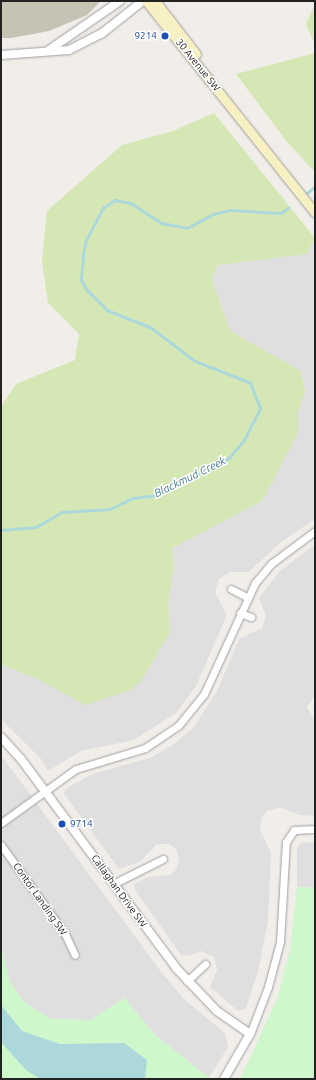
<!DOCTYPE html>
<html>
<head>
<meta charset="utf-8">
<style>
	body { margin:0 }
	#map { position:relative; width:316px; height:1080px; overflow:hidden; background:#f1ede9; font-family:Ubuntu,sans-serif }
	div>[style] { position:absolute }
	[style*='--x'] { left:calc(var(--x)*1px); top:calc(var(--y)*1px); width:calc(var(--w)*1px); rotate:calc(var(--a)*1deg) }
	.residential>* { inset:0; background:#e0dfdf }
	.construction>* { inset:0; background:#c6c3b5 }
	.grass>* { inset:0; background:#d5e7b4 }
	.park>* { inset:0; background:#cef7cb }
	.water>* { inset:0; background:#add8db }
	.stream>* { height:2.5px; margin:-1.25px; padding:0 1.25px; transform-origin:1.25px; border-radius:1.25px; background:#add8db }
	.roads { filter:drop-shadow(0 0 1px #9f9f9f) drop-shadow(0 0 1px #9f9f9f) }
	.minor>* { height:7px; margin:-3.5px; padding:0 3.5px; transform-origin:3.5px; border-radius:3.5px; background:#fff }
	.tertiary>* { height:8px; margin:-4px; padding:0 4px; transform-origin:4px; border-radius:4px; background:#fff }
	.secondary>* { height:9px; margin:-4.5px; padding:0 4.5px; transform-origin:4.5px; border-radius:4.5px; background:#f6f0c3 }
	.dots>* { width:11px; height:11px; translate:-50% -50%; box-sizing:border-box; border:2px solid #fff; border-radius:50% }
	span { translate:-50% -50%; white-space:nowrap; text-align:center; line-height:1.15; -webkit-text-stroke:3px #fff; paint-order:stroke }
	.transit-label { font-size:10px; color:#164399 }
	.right { translate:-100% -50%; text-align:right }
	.left { translate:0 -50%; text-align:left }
	.street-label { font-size:10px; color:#222 }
	.water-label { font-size:11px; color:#4a7b95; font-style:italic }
	.frame { position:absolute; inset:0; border:2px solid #222; pointer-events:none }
</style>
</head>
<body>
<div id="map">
	<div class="residential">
		<div style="clip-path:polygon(315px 239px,315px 519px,281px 542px,249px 572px,230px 572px,219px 579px,215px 592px,227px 615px,196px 686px,176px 713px,134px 740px,81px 751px,48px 771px,42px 760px,1px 719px,1px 665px,38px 679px,170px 632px,168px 605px,174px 564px,172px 548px,262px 501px,298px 433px,298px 412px,305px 391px,301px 371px,230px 331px,212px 280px,217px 265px,307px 254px)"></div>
		<div style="clip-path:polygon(315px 544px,315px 695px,307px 707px,315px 721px,315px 816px,299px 815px,280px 807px,267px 811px,262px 817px,260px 830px,271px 853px,268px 921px,258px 971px,246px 1009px,238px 1011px,210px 987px,217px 970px,214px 957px,201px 951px,188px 956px,181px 955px,135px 890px,134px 884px,148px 877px,170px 875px,176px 870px,179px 859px,176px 849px,169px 844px,157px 844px,141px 861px,119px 869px,64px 794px,65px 789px,92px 774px,150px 758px,174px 744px,193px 728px,216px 693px,239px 639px,262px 628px,266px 616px,259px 598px,279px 572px)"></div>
		<div style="clip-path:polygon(1px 755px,162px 973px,184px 999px,225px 1033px,228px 1047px,209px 1078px,155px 1035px,124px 998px,91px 1020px,51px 1019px,25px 1003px,10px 982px,1px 947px)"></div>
		<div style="clip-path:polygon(302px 842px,315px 843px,315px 888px,297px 887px,297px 847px)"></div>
	</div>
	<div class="construction">
		<div style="clip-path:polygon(1px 1px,101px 1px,87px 15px,49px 31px,11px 38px,1px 38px)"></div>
	</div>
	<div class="grass">
		<div style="clip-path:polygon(315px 4px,315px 45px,306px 24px)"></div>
		<div style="clip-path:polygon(315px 53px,315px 172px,287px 142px,236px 74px)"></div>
		<div style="clip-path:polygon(214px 113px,315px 238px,307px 254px,217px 265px,212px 280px,230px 331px,301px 371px,305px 391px,298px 412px,298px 433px,262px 501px,172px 548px,174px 564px,168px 605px,170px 632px,141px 681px,131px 690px,85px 705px,38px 679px,1px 665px,1px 407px,16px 384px,75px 360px,79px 334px,48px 303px,42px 261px,47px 211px,122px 145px,173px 131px)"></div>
	</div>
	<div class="park">
		<div style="clip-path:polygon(297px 887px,315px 888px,315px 1079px,240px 1079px,277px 999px,290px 949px)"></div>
		<div style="clip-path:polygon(1px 947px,10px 982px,25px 1003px,51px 1019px,91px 1020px,124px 998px,155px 1035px,209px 1078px,1px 1079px)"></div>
	</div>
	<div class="water">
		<div style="clip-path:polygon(1px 1005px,22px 1031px,60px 1044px,124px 1043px,147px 1060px,145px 1079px,40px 1079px,26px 1070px,1px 1042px)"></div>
	</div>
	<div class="stream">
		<div style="--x:304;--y:196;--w:15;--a:-42"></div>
		<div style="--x:1;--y:530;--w:35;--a:-5"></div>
		<div style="--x:36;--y:527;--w:30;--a:-30"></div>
		<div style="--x:62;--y:512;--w:48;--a:-3.6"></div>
		<div style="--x:110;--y:509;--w:25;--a:-26"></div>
		<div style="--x:133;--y:498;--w:23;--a:-7"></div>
		<div style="--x:156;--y:495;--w:82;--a:-26.9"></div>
		<div style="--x:229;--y:458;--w:23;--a:-50"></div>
		<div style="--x:244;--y:440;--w:36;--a:-63"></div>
		<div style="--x:260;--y:408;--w:27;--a:-112"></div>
		<div style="--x:250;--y:383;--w:60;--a:-158.6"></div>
		<div style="--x:194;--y:361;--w:54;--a:-142.5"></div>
		<div style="--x:151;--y:328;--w:46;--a:-158.4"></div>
		<div style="--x:108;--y:311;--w:29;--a:-136"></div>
		<div style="--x:87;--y:291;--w:13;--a:-119"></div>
		<div style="--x:81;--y:280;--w:25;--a:-85"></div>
		<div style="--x:83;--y:255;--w:15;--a:-79"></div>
		<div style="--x:86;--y:240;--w:36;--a:-62"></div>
		<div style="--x:103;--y:208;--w:14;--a:-34"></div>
		<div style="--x:115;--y:200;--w:16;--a:11"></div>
		<div style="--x:131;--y:203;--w:37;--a:33"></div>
		<div style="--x:162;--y:223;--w:25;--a:11"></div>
		<div style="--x:187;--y:228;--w:30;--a:-28"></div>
		<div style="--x:213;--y:214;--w:17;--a:-13"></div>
		<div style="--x:230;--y:210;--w:51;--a:3.4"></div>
		<div style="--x:281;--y:213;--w:9;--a:-36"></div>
	</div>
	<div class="roads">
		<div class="minor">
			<div style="--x:231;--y:589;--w:18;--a:27"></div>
			<div style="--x:240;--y:613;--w:12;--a:20"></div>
			<div style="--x:1;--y:823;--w:92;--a:-35.8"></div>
			<div style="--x:76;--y:769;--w:72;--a:-16.9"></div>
			<div style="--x:145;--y:748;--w:40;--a:-34"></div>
			<div style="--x:178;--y:726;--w:41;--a:-50.9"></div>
			<div style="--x:204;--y:694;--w:122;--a:-65.3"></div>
			<div style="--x:255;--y:583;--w:26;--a:-50"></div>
			<div style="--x:272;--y:563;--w:54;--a:-36.7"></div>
			<div style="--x:1;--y:845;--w:110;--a:54.3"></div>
			<div style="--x:65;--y:934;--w:23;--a:65"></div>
			<div style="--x:113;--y:884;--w:56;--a:-26.6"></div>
			<div style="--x:187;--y:981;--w:25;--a:-43"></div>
			<div style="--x:250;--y:1034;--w:50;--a:-69"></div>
			<div style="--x:268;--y:987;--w:47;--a:-75.1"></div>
			<div style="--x:280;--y:942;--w:100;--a:-86.6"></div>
			<div style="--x:286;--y:842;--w:14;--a:-56"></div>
			<div style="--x:294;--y:830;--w:21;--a:-3"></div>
		</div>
		<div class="tertiary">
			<div style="--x:49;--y:50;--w:86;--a:-34.6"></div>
			<div style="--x:1;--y:55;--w:68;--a:-4.2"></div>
			<div style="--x:69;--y:50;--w:36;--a:-27"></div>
			<div style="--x:101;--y:34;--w:53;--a:-38.2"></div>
			<div style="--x:1;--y:737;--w:30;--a:48"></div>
			<div style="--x:21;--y:759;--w:260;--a:53.4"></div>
			<div style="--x:176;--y:968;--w:59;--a:46.4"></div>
			<div style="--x:217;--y:1011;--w:40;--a:34.9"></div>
			<div style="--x:250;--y:1034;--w:52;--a:120"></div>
		</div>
		<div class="secondary">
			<div style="--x:146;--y:1;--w:271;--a:51.4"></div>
			<div style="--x:155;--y:1;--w:67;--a:52.3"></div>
		</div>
	</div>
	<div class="dots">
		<div style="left:165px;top:36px;background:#1a4fb4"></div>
		<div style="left:62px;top:824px;background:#1a4fb4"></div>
	</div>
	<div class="transit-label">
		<span class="right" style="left:157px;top:36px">9214</span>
		<span class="left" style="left:70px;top:824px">9714</span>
	</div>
	<div class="street-label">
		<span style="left:198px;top:65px;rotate:51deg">30 Avenue SW</span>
		<span style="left:119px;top:891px;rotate:54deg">Callaghan Drive SW</span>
		<span style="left:40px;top:899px;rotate:55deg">Contor Landing SW</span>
	</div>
	<div class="water-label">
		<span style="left:190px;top:477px;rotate:-26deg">Blackmud Creek</span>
	</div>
	<div class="frame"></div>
</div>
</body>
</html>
